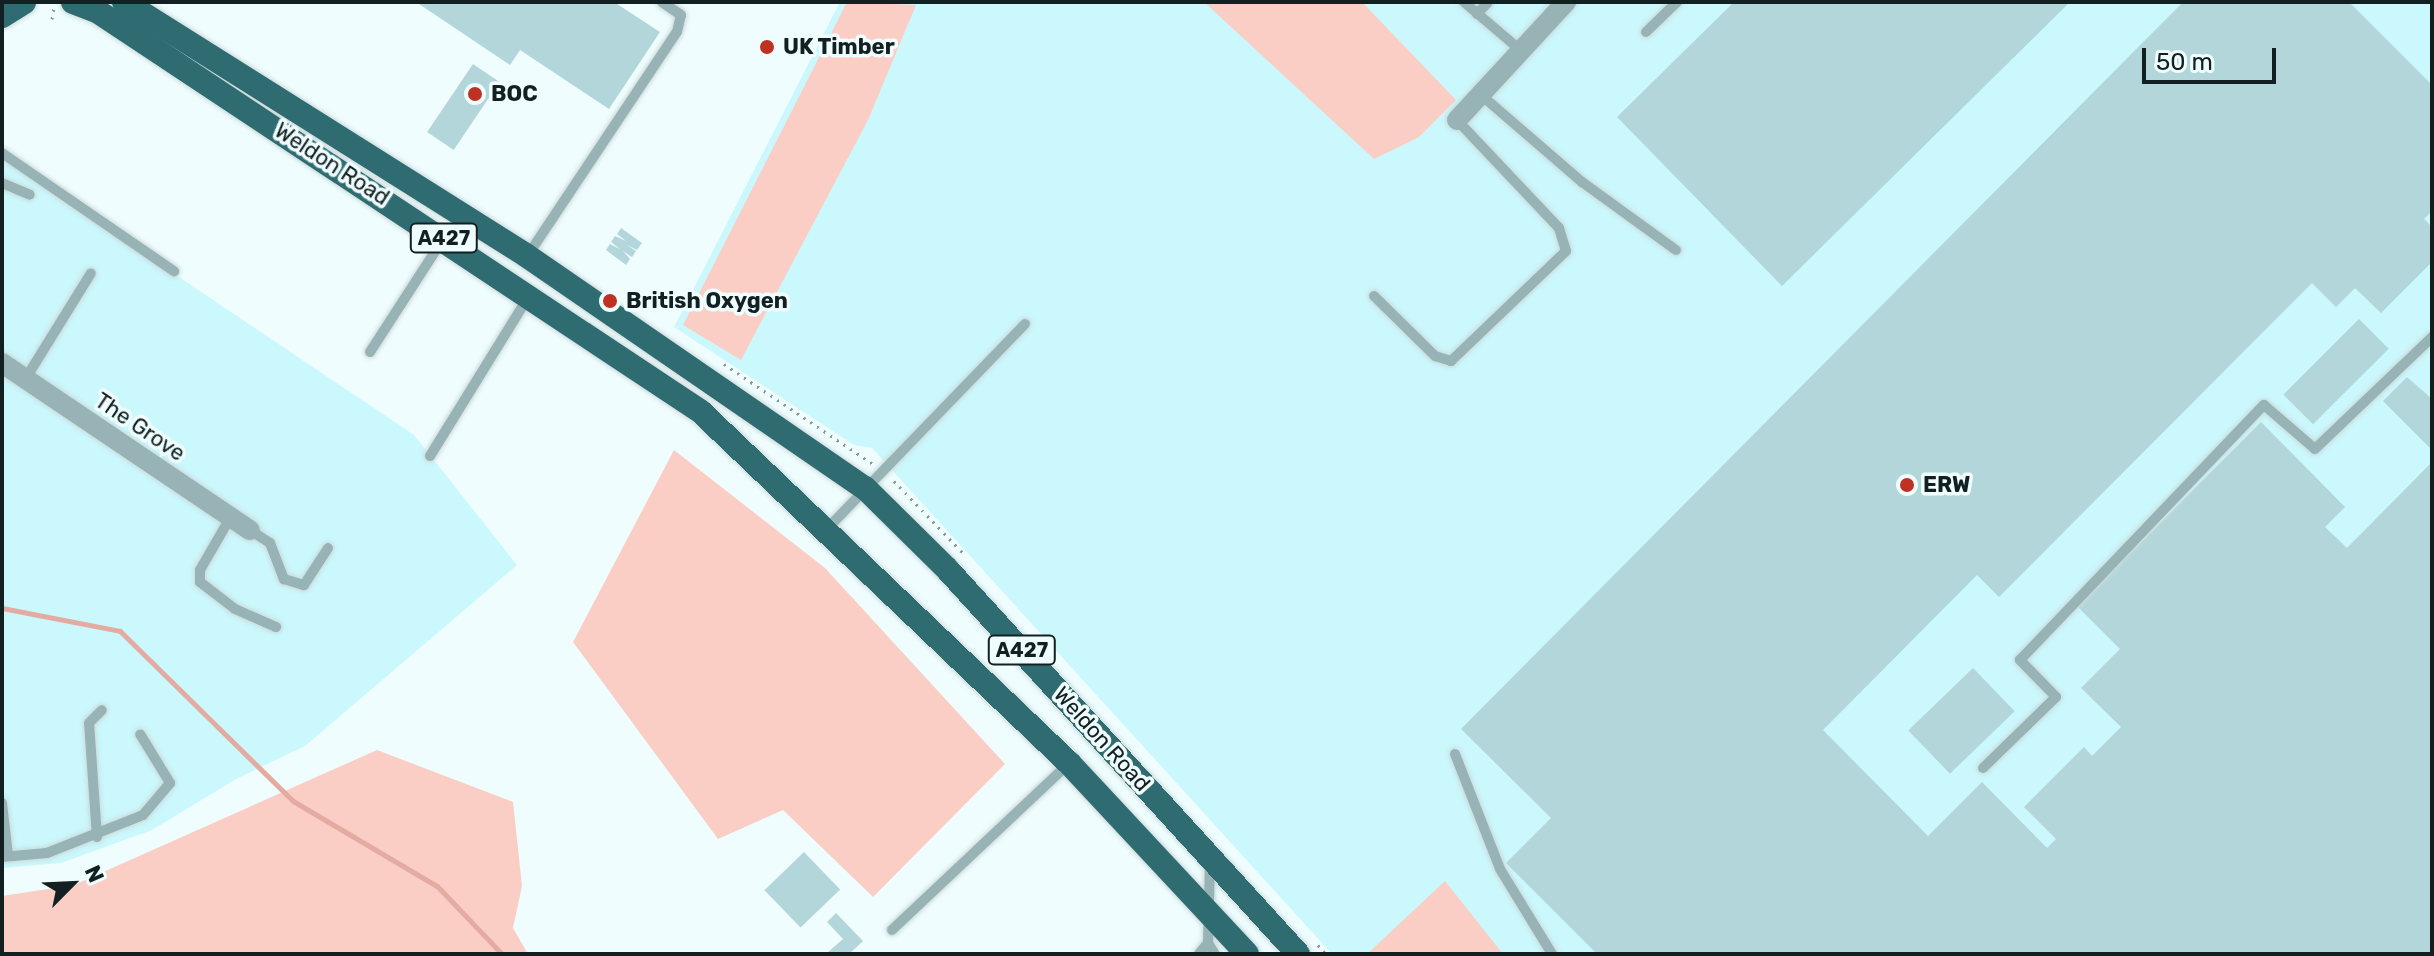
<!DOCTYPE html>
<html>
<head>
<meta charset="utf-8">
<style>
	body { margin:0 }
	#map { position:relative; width:2434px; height:956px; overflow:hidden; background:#effdfe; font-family:Rubik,sans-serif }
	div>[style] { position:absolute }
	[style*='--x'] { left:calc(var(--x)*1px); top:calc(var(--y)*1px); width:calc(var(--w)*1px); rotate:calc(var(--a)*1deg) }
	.built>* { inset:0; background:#caf8fd }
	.green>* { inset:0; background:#fbcec5 }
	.stream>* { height:5px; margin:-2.5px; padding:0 2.5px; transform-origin:2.5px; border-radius:2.5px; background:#e3aba1 }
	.building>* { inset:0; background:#b3d6da; transform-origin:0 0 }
	.path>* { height:3px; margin-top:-1.5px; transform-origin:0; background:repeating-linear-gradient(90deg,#8b9899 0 2px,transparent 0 8px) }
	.roads { filter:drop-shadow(0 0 2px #ccdadb) drop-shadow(0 0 2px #ccdadb) }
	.service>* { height:10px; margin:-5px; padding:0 5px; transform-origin:5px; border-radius:5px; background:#97b3b5 }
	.minor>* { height:20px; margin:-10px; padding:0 10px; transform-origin:10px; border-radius:10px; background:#97b3b5 }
	.trunk>* { height:24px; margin:-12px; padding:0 12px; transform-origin:12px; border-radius:12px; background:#2f6c72 }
	.dots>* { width:22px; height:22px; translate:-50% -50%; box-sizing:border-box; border:4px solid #effdfe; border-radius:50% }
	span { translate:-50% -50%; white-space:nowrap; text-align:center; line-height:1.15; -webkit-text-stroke:7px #effdfe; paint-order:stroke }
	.shield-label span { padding:2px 6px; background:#effdfe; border:2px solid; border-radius:6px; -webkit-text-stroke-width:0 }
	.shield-label { font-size:20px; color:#132021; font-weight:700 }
	.poi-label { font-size:22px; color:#132021; font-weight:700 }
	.left { translate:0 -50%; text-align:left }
	.street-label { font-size:22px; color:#132021 }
	.frame { position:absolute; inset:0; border:4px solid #132021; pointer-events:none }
	.north { position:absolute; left:32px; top:844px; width:80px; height:80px; -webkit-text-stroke:6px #effdfe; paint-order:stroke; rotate:66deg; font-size:22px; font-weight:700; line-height:32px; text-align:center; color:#132021 }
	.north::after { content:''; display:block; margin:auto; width:28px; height:36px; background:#132021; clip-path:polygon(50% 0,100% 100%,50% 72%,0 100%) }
	.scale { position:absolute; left:2142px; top:48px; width:134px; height:36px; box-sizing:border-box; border:4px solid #132021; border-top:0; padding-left:10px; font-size:24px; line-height:28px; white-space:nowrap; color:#132021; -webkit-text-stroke:6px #effdfe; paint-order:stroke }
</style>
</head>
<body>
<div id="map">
	<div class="built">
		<div style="clip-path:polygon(840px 2px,2432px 2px,2432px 954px,1332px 954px,872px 448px,854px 445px,674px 327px)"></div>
		<div style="clip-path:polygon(2px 158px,414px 435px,517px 565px,305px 746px,236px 779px,152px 830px,61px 863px,2px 868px)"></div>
	</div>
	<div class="green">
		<div style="clip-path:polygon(847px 2px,916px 5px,868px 120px,741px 360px,683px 325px)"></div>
		<div style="clip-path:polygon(1204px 2px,1362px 2px,1456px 100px,1419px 137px,1374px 159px)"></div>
		<div style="clip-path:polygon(674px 450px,825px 568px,1005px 764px,873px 897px,783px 810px,718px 839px,573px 642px)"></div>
		<div style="clip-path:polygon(377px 750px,513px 802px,522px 886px,513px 928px,528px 954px,2px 954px,2px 896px,74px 885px)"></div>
		<div style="clip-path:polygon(1445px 881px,1503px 954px,1367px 954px)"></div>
	</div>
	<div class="stream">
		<div style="--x:2;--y:608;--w:120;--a:11"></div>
		<div style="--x:120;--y:631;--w:243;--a:44.5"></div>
		<div style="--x:293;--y:801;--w:167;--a:30.6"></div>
		<div style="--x:437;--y:886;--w:94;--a:46.3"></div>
	</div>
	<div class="building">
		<div style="clip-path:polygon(416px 2px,614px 2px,660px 32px,609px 109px,520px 50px,510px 65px)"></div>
		<div style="clip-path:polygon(1734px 2px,2070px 2px,1782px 286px,1617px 117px)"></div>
		<div style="clip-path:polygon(2183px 2px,2349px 2px,2432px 85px,2432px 211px,2424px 219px,2432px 227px,2432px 262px,2381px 313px,2355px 288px,2336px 307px,2312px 283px,1999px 597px,1977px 575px,1823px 730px,1928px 836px,1982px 782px,2047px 848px,2056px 839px,2024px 807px,2084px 747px,2092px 756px,2121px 727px,2081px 688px,2120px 649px,2077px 606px,2261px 422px,2345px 507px,2325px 527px,2347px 548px,2432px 462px,2432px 954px,1597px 954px,1506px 863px,1551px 818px,1461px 729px)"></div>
		<div style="left:473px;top:64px;width:32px;height:82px;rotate:34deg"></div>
		<div style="clip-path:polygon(621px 228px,642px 243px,637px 250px,627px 245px,636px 251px,632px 257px,623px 251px,630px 259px,626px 265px,606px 250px,610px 244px,620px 249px,611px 242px,615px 236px,626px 241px,617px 234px)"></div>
		<div style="left:2359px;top:319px;width:42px;height:107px;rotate:45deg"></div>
		<div style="clip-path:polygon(2407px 377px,2432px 399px,2432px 450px,2383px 401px)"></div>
		<div style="left:1973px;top:668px;width:60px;height:90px;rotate:46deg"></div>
		<div style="left:804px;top:852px;width:52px;height:55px;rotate:46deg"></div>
		<div style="clip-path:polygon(836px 913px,863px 941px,849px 954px,826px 954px,843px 939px,827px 922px)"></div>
	</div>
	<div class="path">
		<div style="--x:52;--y:19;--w:11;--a:-80"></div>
		<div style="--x:724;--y:364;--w:179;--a:33.9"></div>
		<div style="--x:894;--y:481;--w:101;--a:46.2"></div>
		<div style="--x:1318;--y:945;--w:12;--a:48"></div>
	</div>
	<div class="roads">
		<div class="service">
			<div style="--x:1464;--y:2;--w:72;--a:40.5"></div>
			<div style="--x:1477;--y:14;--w:16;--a:-47"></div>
			<div style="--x:1646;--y:32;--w:43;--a:-44.1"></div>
			<div style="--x:1480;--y:94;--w:135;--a:40.8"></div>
			<div style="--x:1582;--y:182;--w:116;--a:35.9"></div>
			<div style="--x:2;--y:153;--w:209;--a:34.5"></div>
			<div style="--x:2;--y:183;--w:30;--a:23"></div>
			<div style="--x:528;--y:255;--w:268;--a:-56.3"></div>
			<div style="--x:677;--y:32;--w:17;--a:-77"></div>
			<div style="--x:681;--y:15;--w:23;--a:-146"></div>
			<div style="--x:1374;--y:296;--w:86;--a:44.5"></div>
			<div style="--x:1435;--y:356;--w:17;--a:17"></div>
			<div style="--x:1451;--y:361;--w:159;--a:-43.7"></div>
			<div style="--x:1566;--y:251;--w:24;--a:-107"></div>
			<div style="--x:1559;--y:228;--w:149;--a:-133.4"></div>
			<div style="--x:370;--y:352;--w:135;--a:-57.1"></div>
			<div style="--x:26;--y:378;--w:123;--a:-58.2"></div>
			<div style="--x:430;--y:456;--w:188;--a:-58.3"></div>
			<div style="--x:230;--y:518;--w:60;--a:120"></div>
			<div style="--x:200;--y:570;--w:12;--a:90"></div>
			<div style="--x:200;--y:582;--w:44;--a:37.6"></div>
			<div style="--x:235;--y:609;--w:45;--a:23.7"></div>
			<div style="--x:827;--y:529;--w:285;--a:-46"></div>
			<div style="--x:250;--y:530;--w:24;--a:33"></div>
			<div style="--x:270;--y:543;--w:39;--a:69"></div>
			<div style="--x:284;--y:579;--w:21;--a:17"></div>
			<div style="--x:304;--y:585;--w:44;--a:-57"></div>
			<div style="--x:1455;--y:754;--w:123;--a:68.6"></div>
			<div style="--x:1500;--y:869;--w:100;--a:58.5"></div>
			<div style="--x:1983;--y:768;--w:102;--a:-44.2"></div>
			<div style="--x:2056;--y:697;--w:52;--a:-134.2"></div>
			<div style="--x:2020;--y:660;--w:353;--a:-46.3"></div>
			<div style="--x:2264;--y:405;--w:67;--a:40.8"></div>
			<div style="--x:2315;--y:449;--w:162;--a:-43.7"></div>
			<div style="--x:2;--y:803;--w:53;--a:83.5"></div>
			<div style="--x:97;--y:837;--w:114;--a:-94"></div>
			<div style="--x:89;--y:723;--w:18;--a:-45"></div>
			<div style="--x:2;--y:857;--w:45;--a:-5.1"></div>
			<div style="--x:47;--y:853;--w:103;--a:-21.6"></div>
			<div style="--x:143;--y:815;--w:42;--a:-49.8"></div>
			<div style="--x:170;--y:783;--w:57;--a:-121.5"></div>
			<div style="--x:1210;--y:862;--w:81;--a:91.4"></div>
			<div style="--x:1208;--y:943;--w:13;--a:58"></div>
			<div style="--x:892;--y:930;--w:242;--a:-43.3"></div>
			<div style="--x:1199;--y:954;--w:14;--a:-51"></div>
		</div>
		<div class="minor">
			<div style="--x:1457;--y:120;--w:161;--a:-47.3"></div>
			<div style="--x:2;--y:363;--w:299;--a:34"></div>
		</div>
		<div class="trunk">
			<div style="--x:73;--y:2;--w:26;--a:21"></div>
			<div style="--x:97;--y:11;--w:724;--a:33.56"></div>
			<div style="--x:700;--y:411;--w:510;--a:43.65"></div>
			<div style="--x:1069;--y:763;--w:261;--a:47"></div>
			<div style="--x:124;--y:2;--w:476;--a:32.2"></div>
			<div style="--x:527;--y:256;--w:410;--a:34.5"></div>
			<div style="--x:865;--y:488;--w:115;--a:44.6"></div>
			<div style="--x:947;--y:569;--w:521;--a:47.64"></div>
			<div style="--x:2;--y:16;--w:26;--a:-32"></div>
		</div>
	</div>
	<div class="dots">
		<div style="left:767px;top:47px;background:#bf3223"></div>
		<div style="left:475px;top:94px;background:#bf3223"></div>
		<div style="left:610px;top:301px;background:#bf3223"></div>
		<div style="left:1907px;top:485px;background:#bf3223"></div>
	</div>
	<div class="shield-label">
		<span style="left:444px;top:238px">A427</span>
		<span style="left:1022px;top:650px">A427</span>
	</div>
	<div class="poi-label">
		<span class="left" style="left:783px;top:47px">UK Timber</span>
		<span class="left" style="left:491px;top:94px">BOC</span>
		<span class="left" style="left:626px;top:301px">British Oxygen</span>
		<span class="left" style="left:1923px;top:485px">ERW</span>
	</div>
	<div class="street-label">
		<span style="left:332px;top:164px;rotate:33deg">Weldon Road</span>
		<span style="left:140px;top:427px;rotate:34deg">The Grove</span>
		<span style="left:1102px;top:739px;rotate:48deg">Weldon Road</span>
	</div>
	<div class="frame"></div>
	<div class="north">N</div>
	<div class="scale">50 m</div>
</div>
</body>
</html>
